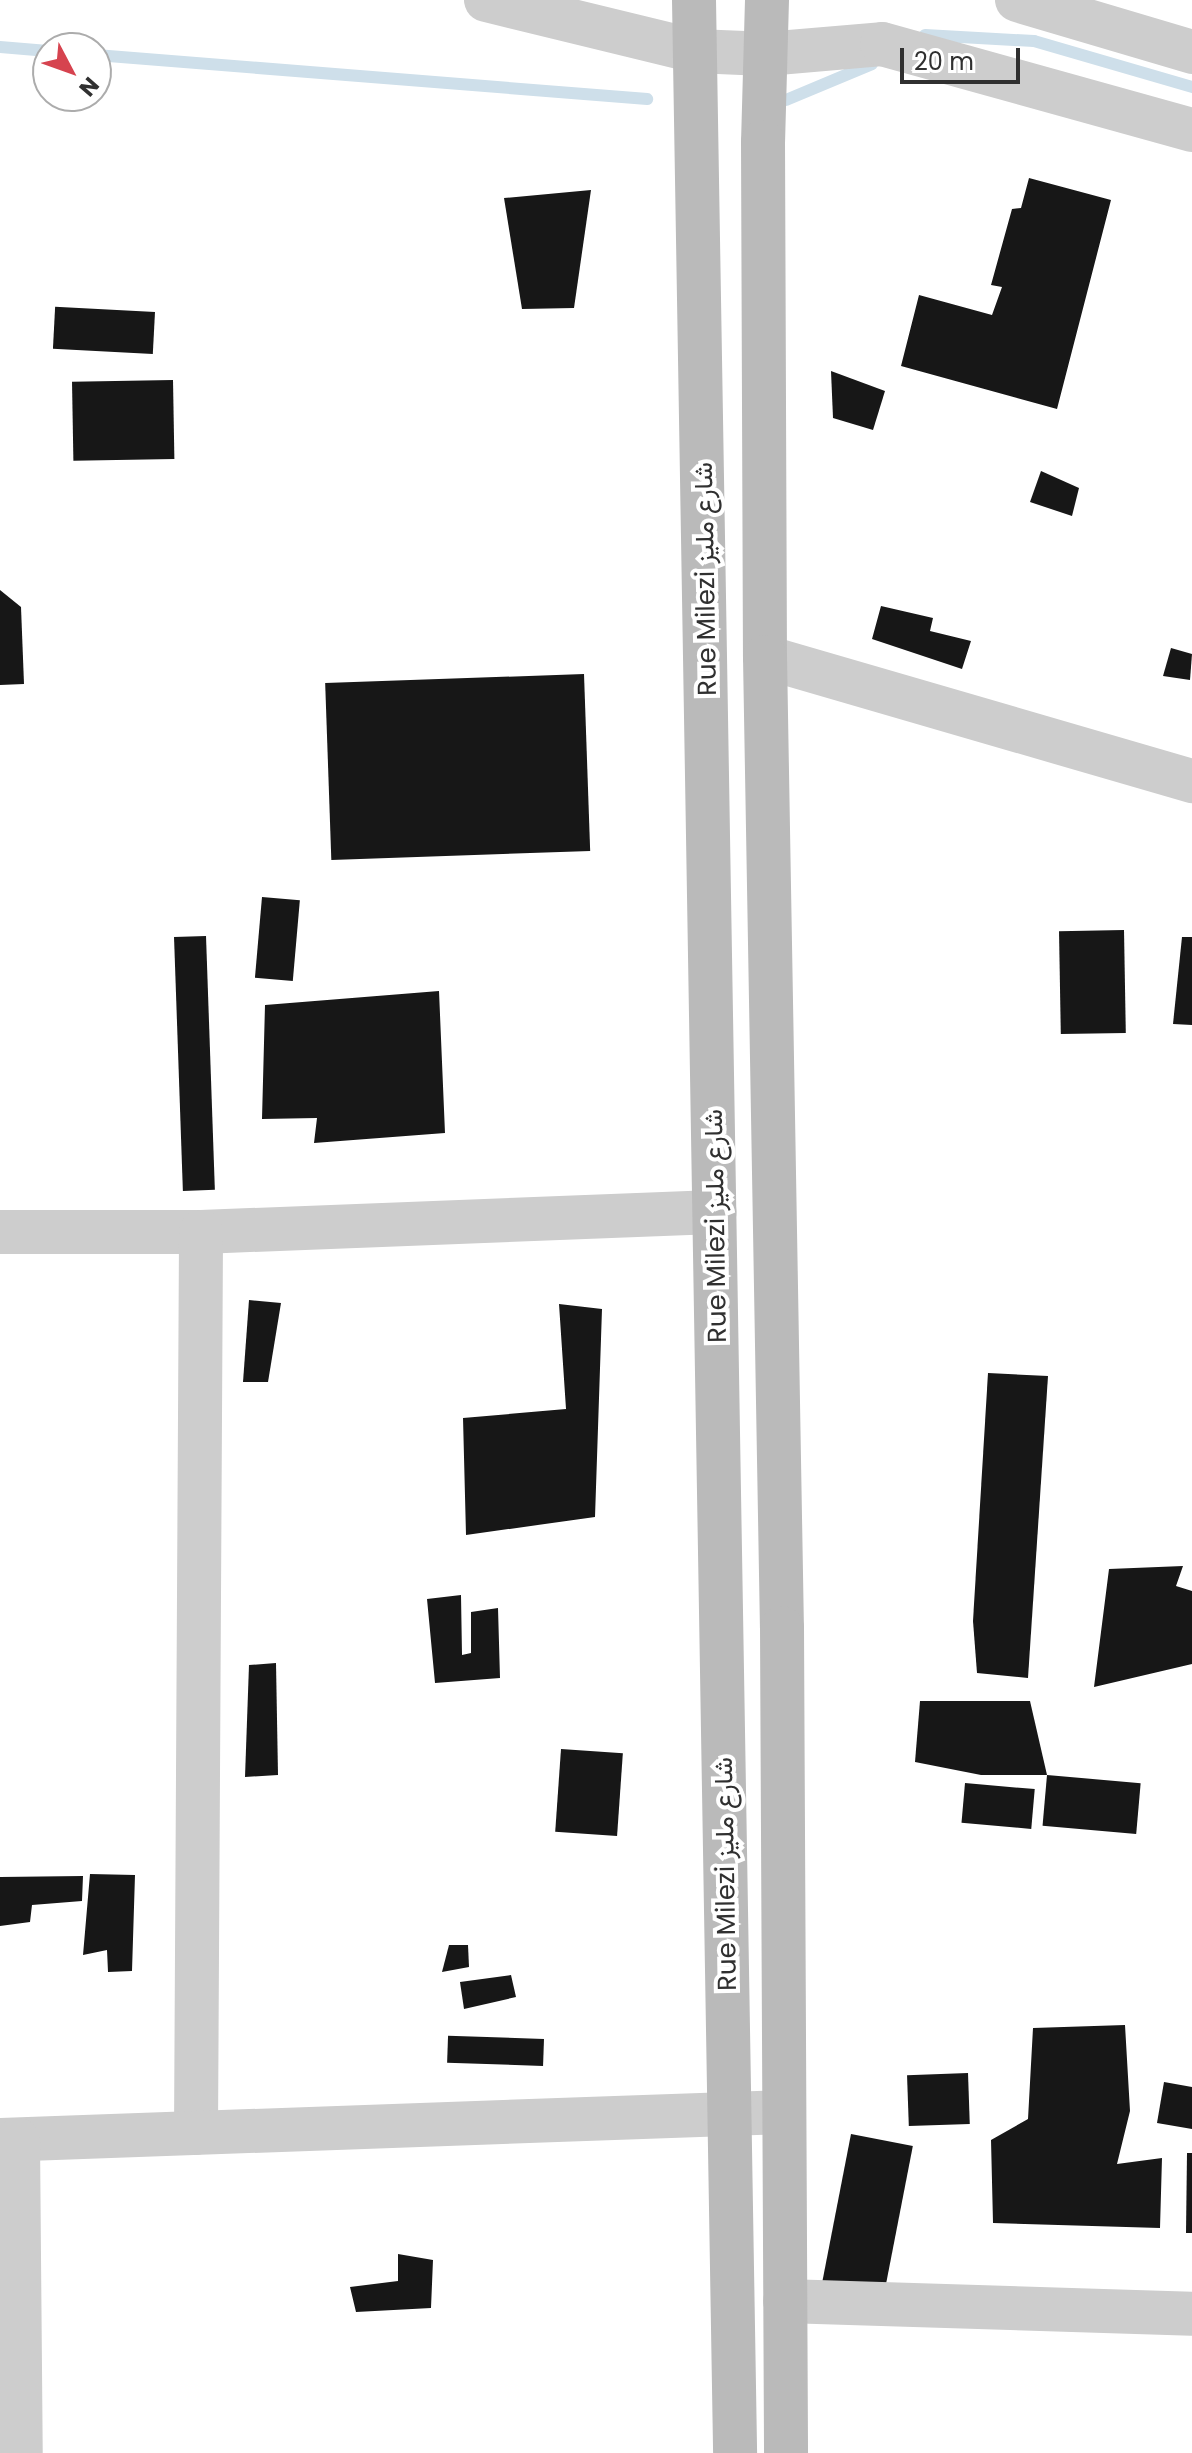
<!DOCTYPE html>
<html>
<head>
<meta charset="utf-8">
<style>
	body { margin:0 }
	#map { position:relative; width:1192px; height:2453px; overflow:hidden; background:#fff; font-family:Poppins,Vazirmatn,sans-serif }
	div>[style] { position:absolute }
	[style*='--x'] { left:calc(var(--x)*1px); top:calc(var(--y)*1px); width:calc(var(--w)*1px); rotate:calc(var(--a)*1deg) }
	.stream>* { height:12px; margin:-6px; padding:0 6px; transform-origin:6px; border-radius:6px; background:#cedfea }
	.building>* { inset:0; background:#171717; transform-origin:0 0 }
	.street>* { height:44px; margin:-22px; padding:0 22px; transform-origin:22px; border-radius:22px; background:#cdcdcd }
	.secondary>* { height:44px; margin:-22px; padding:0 22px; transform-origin:22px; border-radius:22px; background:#bababa }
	span { translate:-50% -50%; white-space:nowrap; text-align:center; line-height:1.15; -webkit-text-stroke:8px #fff; paint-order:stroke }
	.street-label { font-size:26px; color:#303030 }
	.north { position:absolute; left:32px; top:32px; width:80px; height:80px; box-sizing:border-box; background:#fff; border:2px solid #acacac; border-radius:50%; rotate:131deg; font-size:22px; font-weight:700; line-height:32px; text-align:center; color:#303030 }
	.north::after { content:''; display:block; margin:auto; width:28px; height:36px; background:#d6434f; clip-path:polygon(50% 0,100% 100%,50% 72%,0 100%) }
	.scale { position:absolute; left:900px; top:48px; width:120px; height:36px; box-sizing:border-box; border:4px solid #303030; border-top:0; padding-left:10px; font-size:24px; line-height:28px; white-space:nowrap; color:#303030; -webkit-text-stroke:6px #fff; paint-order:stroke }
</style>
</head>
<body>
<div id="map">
	<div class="stream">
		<div style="--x:925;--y:35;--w:109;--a:3.2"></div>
		<div style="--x:1034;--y:41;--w:165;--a:16.2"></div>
		<div style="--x:0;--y:47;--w:48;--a:4.8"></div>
		<div style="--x:96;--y:55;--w:553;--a:4.57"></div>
		<div style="--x:786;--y:100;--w:93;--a:-22.7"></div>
	</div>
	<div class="building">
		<div style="clip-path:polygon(1029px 178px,1111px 200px,1057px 409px,901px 366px,919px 295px,992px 315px,1002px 287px,991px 285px,1012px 209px,1021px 208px)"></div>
		<div style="clip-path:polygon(591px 190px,574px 308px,522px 309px,504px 198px)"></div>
		<div style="left:155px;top:312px;width:42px;height:100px;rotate:93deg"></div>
		<div style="clip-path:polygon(831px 371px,885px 391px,873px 430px,833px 418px)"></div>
		<div style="left:173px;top:380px;width:79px;height:101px;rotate:89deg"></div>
		<div style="clip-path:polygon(1041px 471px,1079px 488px,1072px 516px,1030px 502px)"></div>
		<div style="clip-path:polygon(0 590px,21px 607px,24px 684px,0 685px)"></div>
		<div style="clip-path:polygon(881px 606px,933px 618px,930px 631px,971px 641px,962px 669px,872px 639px)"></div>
		<div style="clip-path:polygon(1171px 648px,1192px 654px,1190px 680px,1163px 676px)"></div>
		<div style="left:584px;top:674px;width:177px;height:259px;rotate:88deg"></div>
		<div style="left:262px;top:897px;width:38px;height:81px;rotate:5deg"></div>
		<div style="left:1124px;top:930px;width:103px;height:65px;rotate:89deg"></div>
		<div style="left:206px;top:936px;width:254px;height:32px;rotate:88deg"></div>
		<div style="clip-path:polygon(1182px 937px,1192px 937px,1192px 1025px,1173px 1024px)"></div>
		<div style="clip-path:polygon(439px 991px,445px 1133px,314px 1143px,317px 1118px,262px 1119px,265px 1005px)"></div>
		<div style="clip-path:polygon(249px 1300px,281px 1303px,268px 1382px,243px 1382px)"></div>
		<div style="clip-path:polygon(559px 1304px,602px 1309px,595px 1517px,466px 1535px,463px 1418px,566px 1409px)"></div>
		<div style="clip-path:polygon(988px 1373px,1048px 1376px,1028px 1678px,977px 1673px,973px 1621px)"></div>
		<div style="clip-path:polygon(1183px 1566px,1176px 1586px,1192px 1591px,1192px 1664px,1094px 1687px,1109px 1569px)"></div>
		<div style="clip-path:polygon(461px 1595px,462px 1655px,471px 1653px,471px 1612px,498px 1608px,500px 1678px,435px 1683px,427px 1599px)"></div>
		<div style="clip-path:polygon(276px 1663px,278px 1775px,245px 1777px,249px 1665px)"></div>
		<div style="clip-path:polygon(920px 1701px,1030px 1701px,1047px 1775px,981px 1775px,915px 1762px)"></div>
		<div style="left:561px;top:1749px;width:62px;height:83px;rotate:4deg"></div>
		<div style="left:1047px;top:1775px;width:94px;height:51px;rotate:5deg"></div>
		<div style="left:965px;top:1783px;width:70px;height:40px;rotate:5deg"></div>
		<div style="clip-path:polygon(90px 1874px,135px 1875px,132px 1971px,108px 1972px,107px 1950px,83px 1955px)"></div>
		<div style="clip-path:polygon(83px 1876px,82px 1901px,32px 1905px,30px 1922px,0 1926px,0 1877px)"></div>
		<div style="clip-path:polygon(449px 1945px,468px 1945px,469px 1967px,442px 1972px)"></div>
		<div style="clip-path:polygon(511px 1975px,516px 1997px,464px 2009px,460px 1982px)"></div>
		<div style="clip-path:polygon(1125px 2025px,1130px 2111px,1117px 2164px,1162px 2158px,1160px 2228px,993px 2223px,991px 2140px,1028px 2119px,1033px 2028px)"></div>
		<div style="left:544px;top:2039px;width:27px;height:96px;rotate:92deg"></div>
		<div style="left:968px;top:2073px;width:51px;height:61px;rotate:88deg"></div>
		<div style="clip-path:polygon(1164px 2082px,1192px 2087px,1192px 2129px,1157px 2123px)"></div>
		<div style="left:851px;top:2134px;width:63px;height:155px;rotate:11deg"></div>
		<div style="clip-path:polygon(1187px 2153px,1192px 2153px,1192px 2233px,1186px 2233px)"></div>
		<div style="clip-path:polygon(398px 2254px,433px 2260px,431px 2308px,356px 2312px,350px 2287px,398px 2281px)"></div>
	</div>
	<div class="street">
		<div style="--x:486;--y:0;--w:215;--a:13.7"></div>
		<div style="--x:695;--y:51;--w:71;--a:2.4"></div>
		<div style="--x:766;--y:54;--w:116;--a:-4.9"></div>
		<div style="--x:882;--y:44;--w:322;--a:15.5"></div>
		<div style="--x:1017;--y:0;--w:183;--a:16.5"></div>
		<div style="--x:765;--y:657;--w:445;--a:16.2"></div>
		<div style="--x:0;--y:1232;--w:201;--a:0"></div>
		<div style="--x:201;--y:1232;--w:514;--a:-2.23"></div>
		<div style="--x:196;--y:2133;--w:901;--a:-89.68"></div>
		<div style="--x:0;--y:2140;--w:784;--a:-2.05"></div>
		<div style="--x:18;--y:2140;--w:313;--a:89.5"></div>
		<div style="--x:785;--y:2301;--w:407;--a:1.8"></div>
	</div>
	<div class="secondary">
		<div style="--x:694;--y:0;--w:2453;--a:89.04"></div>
		<div style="--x:767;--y:0;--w:142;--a:91.6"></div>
		<div style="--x:763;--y:142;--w:515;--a:89.78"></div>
		<div style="--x:765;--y:657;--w:971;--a:89"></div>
		<div style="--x:782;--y:1628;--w:825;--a:89.72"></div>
	</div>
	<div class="street-label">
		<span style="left:706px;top:579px;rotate:-91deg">Rue Milezi شارع مليز</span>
		<span style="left:716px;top:1226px;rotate:-91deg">Rue Milezi شارع مليز</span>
		<span style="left:726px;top:1874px;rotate:-91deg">Rue Milezi شارع مليز</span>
	</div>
	<div class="north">N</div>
	<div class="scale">20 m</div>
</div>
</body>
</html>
